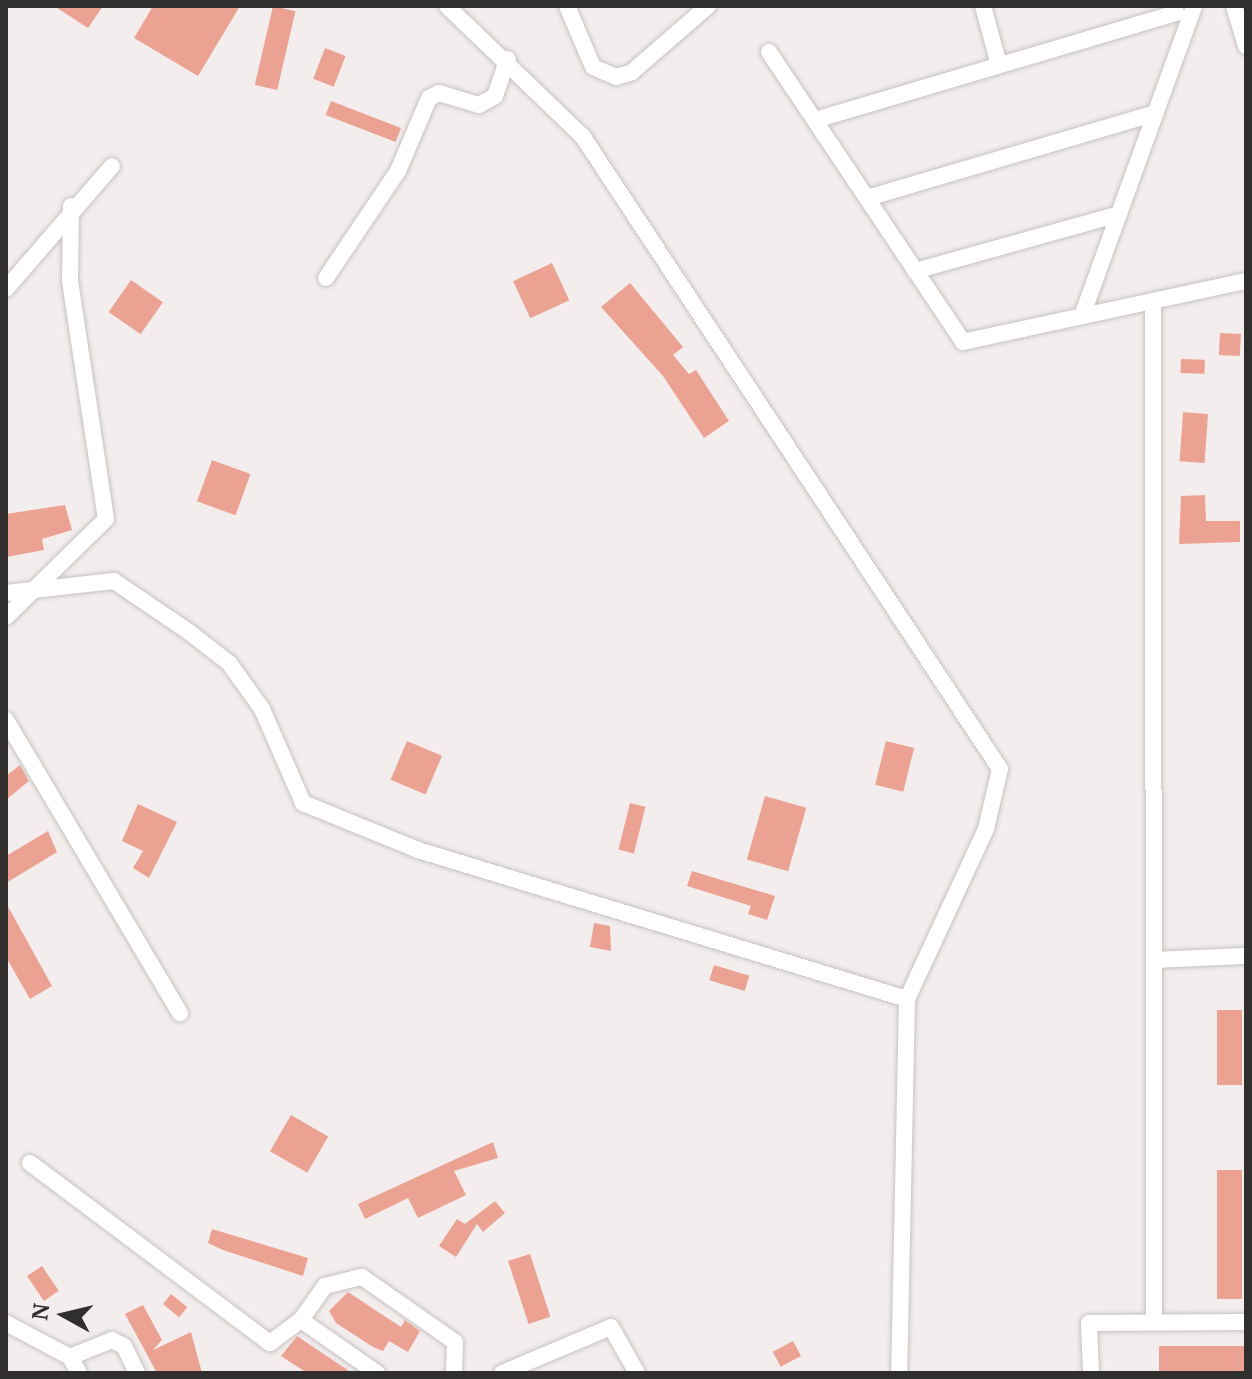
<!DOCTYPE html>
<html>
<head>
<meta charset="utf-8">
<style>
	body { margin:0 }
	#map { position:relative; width:1252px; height:1379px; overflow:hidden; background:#f3eeed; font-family:"PT Serif",serif }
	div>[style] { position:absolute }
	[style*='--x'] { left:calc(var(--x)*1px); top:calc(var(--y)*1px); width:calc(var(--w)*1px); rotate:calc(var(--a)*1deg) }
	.building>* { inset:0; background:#eca293; transform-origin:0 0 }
	.roads { filter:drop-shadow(0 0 2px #c7c2c1) drop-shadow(0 0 2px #c7c2c1) }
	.minor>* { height:16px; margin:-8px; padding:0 8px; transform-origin:8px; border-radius:8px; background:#fff }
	span { translate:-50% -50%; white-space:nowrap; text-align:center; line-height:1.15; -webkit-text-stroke:8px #f3eeed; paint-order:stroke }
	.frame { position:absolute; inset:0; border:8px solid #312f2e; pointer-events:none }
	.north { position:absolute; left:24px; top:1275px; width:80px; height:80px; -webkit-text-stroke:6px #f3eeed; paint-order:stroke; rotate:278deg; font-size:22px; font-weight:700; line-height:32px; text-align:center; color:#312f2e }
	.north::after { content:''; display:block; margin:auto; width:28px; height:36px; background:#312f2e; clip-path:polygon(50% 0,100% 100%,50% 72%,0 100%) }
</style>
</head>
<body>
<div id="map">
	<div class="building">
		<div style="clip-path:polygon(54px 6px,103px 6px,88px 28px)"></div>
		<div style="clip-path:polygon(153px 6px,240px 6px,198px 76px,134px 38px)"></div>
		<div style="left:273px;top:6px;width:23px;height:81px;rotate:13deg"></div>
		<div style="left:325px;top:48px;width:22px;height:33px;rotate:21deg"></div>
		<div style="left:331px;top:101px;width:75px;height:15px;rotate:21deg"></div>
		<div style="left:552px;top:263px;width:41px;height:43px;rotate:65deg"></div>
		<div style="left:131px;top:280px;width:39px;height:39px;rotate:35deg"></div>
		<div style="clip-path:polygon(630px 283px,683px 347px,673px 355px,689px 374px,696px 370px,729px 421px,704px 438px,663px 376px,601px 307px)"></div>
		<div style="left:1220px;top:333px;width:21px;height:22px;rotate:3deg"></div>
		<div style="left:1181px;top:359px;width:24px;height:14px;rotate:2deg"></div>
		<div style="left:1208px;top:414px;width:49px;height:25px;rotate:94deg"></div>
		<div style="left:212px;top:460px;width:41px;height:44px;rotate:20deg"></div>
		<div style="clip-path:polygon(1205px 495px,1206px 521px,1240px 521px,1240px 542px,1179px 544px,1181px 496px)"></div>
		<div style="clip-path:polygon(65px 505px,72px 530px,42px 539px,44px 550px,6px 557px,6px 514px)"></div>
		<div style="left:407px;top:741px;width:38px;height:42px;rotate:23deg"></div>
		<div style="left:886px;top:741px;width:29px;height:45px;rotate:14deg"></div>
		<div style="clip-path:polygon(20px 765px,29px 781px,6px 800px,6px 776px)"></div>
		<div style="left:765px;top:796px;width:43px;height:66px;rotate:16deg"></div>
		<div style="left:630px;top:803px;width:16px;height:48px;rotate:14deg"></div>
		<div style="clip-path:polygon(138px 804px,177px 822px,149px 878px,133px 868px,143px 851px,122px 841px)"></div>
		<div style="clip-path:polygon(48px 831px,57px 852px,6px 883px,6px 856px)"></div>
		<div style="clip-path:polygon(692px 871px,775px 896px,767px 920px,748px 914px,751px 906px,687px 886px)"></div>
		<div style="clip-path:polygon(6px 903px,52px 986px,30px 999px,6px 957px)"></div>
		<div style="clip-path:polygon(594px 923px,610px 926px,611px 951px,590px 947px)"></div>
		<div style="left:714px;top:965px;width:37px;height:16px;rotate:17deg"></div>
		<div style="left:1217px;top:1010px;width:25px;height:75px"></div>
		<div style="left:291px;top:1115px;width:43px;height:42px;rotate:30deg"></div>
		<div style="clip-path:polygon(493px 1142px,498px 1158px,454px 1171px,466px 1195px,418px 1218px,408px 1198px,365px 1219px,358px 1204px)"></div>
		<div style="left:1217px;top:1170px;width:25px;height:129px"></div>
		<div style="clip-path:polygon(495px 1201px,505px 1213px,483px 1232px,477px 1224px,456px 1257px,439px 1246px,457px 1219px,465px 1224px)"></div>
		<div style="clip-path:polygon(212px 1229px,308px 1258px,303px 1276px,223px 1250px,208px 1243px)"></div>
		<div style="left:530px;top:1254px;width:66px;height:23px;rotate:72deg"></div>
		<div style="left:42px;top:1266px;width:30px;height:18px;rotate:56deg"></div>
		<div style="clip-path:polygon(348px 1292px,401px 1327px,405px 1320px,420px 1331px,408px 1352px,389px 1341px,383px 1351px,373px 1347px,336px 1323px,329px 1311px)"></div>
		<div style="left:171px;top:1294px;width:21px;height:13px;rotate:39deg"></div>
		<div style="clip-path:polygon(143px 1305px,162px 1340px,153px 1350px,191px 1332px,202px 1373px,157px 1373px,125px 1314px)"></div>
		<div style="clip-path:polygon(297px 1336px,352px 1373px,307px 1373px,281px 1356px)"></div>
		<div style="left:793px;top:1341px;width:17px;height:23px;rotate:62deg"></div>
		<div style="left:1246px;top:1346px;width:27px;height:87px;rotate:90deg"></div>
	</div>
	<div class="roads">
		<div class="minor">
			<div style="--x:447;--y:6;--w:189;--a:43.9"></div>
			<div style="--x:583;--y:137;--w:757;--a:56.58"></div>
			<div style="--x:1000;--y:769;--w:62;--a:103.1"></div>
			<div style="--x:986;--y:829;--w:187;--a:114.9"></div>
			<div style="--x:907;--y:999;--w:374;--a:91.2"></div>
			<div style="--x:567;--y:6;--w:66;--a:66.9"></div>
			<div style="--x:593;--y:67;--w:25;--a:23"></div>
			<div style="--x:616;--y:77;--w:17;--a:-17"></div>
			<div style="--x:632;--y:72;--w:101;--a:-41"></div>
			<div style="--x:983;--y:6;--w:61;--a:74.8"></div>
			<div style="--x:1234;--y:6;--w:42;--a:73.3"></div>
			<div style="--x:769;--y:52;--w:349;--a:56.2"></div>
			<div style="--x:963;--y:342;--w:289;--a:-12.2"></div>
			<div style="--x:815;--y:120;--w:377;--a:-16.5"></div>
			<div style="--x:867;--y:198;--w:301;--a:-16.4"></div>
			<div style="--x:915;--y:271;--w:212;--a:-15.6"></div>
			<div style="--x:326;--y:278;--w:129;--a:-56.1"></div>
			<div style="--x:398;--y:171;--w:79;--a:-67"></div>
			<div style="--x:429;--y:98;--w:11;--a:-27"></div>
			<div style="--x:439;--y:93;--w:42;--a:16.7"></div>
			<div style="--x:479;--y:105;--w:18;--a:-29"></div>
			<div style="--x:495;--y:96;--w:39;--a:-71"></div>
			<div style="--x:6;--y:289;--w:162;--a:-49.2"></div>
			<div style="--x:1153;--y:301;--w:1021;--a:89.94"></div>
			<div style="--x:1082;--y:316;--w:330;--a:-70.1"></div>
			<div style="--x:6;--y:593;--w:109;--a:-6.3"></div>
			<div style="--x:114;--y:581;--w:91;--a:34.2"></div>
			<div style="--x:189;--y:632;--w:51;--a:37.8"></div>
			<div style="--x:229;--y:663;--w:57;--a:54.3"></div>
			<div style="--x:262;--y:709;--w:103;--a:66.4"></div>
			<div style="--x:303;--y:803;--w:124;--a:22.2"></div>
			<div style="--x:418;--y:850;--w:511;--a:16.95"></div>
			<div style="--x:6;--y:617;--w:140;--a:-44.4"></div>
			<div style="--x:106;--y:519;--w:242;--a:-98.6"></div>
			<div style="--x:70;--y:280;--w:74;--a:-89.2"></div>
			<div style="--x:6;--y:720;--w:341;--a:59.3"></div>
			<div style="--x:1157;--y:960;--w:89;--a:-2.6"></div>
			<div style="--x:30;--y:1163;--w:300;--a:36.9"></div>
			<div style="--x:270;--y:1343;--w:39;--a:-37"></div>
			<div style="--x:301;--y:1320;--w:93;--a:34.9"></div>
			<div style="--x:301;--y:1320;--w:42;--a:-54.8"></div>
			<div style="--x:325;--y:1286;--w:38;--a:-14"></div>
			<div style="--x:362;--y:1277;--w:113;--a:35"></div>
			<div style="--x:455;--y:1342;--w:31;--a:92"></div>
			<div style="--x:6;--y:1323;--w:72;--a:28"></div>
			<div style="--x:70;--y:1357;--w:18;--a:61"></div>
			<div style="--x:70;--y:1357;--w:45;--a:-22"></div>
			<div style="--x:112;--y:1340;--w:13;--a:27"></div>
			<div style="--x:124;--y:1346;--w:30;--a:64"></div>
			<div style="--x:502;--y:1373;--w:118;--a:-22.9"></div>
			<div style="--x:611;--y:1327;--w:53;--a:60.5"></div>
			<div style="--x:1091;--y:1373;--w:50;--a:-92.3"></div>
			<div style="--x:1089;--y:1323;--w:157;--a:-0.4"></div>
		</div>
	</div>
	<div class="frame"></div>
	<div class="north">N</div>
</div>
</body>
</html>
